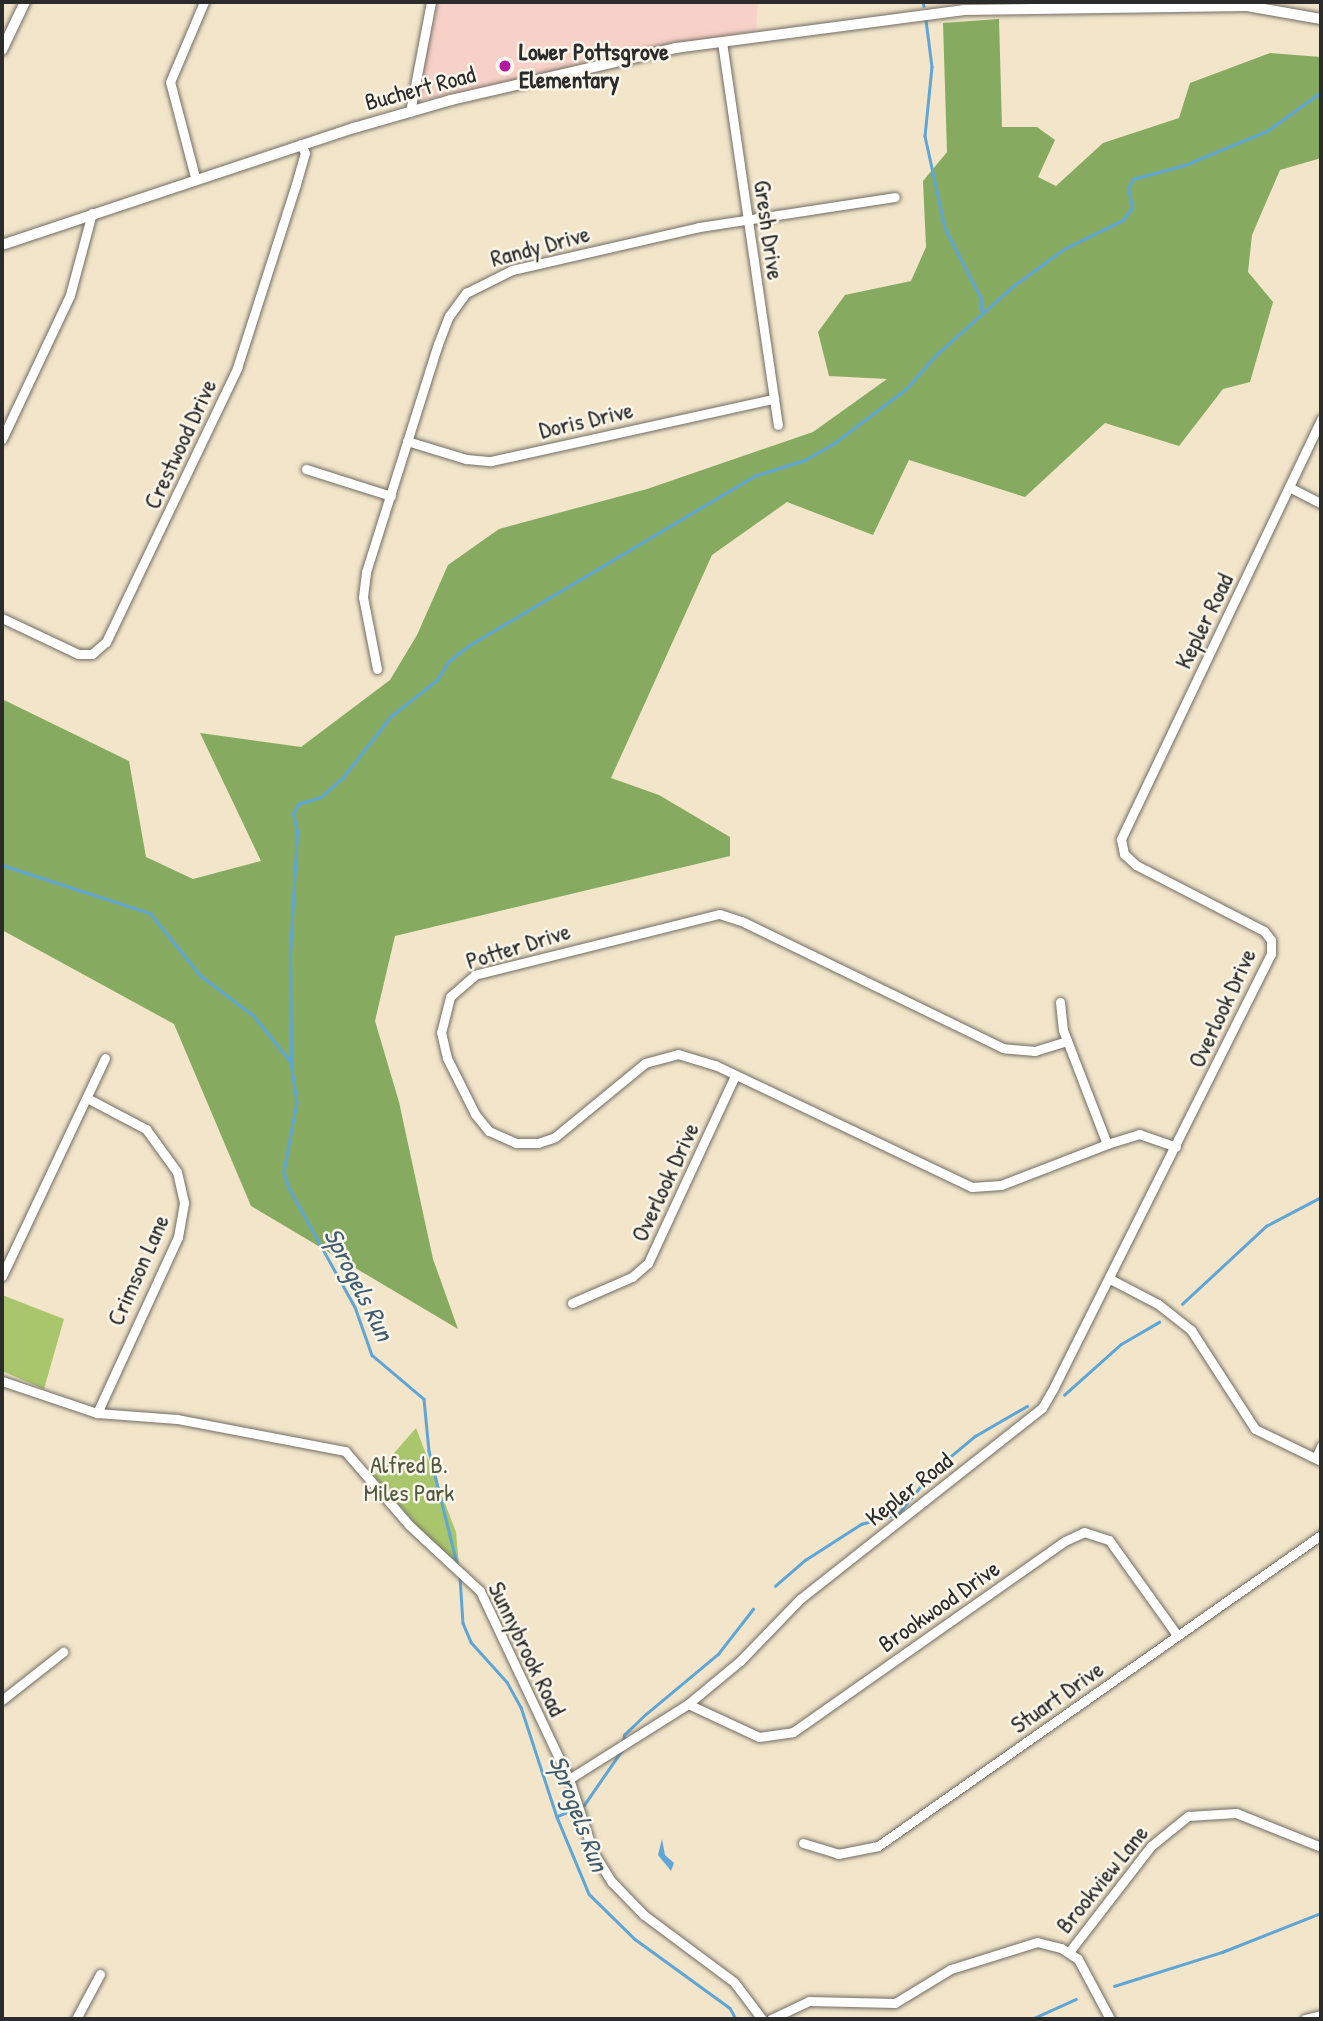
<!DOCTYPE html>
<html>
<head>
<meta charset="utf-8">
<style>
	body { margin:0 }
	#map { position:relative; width:1323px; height:2021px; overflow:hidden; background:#f2e5ca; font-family:"Patrick Hand",sans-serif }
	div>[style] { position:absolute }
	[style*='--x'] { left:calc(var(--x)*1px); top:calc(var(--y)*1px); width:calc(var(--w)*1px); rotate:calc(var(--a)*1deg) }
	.built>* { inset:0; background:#f7d1c8 }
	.green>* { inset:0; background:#a9c66d }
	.forest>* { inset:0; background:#86ab60 }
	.water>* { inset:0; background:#5fa5d5 }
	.stream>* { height:2.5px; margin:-1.25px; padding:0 1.25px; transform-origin:1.25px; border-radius:1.25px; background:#5fa5d5 }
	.roads { filter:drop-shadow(0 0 2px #716c63) drop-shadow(0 0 2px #716c63) }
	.minor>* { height:9px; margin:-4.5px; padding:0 4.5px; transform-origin:4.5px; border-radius:4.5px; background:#fff }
	.tertiary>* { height:10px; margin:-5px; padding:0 5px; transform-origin:5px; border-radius:5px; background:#fff }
	.dots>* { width:19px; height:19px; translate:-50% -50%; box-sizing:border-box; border:4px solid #fbf7ec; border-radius:50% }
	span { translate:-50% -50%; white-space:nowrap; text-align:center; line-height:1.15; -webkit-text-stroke:5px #fbf7ec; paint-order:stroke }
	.poi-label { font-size:24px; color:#2b2b2b; font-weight:700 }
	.left { translate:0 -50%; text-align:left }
	.street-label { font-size:24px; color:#2b2b2b }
	.park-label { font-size:24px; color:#515a3f }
	.water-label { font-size:26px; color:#405c6f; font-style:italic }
	.frame { position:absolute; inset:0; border:4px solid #2b2b2b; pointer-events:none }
</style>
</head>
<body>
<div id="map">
	<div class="built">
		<div style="clip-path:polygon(438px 2px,758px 2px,756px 30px,417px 101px)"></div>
	</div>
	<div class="green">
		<div style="clip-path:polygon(2px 1295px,64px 1319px,44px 1389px,2px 1371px)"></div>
		<div style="clip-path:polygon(416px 1428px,456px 1532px,459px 1565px,425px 1535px,374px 1476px)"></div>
	</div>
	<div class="forest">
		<div style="clip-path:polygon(999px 19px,1002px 127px,1037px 127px,1055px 140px,1038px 177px,1056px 186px,1103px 143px,1179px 118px,1190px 83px,1270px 53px,1321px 57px,1321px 158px,1280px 170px,1252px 235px,1248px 272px,1273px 302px,1250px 382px,1223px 389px,1179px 446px,1105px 423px,1025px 497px,909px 460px,873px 535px,787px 502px,712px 555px,611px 778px,659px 795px,730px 837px,730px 856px,395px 936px,375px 1021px,399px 1102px,433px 1259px,458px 1329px,251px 1206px,174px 1024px,2px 930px,2px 699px,129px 761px,146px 857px,193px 879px,261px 861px,200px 733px,301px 747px,390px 680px,417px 635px,448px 565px,499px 529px,647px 489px,813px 432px,887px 379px,829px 376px,818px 332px,845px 295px,911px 281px,926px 247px,923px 181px,947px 152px,943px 23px)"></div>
	</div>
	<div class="water">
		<div style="clip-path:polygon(662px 1839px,665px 1855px,674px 1863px,671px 1871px,658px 1855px)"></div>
	</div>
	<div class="stream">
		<div style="--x:923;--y:2;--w:4;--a:76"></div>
		<div style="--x:926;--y:20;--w:47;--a:82.7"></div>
		<div style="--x:932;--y:67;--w:69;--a:95.8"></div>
		<div style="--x:925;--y:136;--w:94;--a:77.7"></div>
		<div style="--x:945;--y:228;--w:79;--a:62.8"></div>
		<div style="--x:981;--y:298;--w:13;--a:86"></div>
		<div style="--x:2;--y:865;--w:156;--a:18"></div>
		<div style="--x:150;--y:913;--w:80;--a:51.1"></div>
		<div style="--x:200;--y:975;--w:68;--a:37.2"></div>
		<div style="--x:254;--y:1016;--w:59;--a:51.2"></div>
		<div style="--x:291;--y:1062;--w:40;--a:81.5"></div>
		<div style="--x:297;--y:1102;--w:71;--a:100.5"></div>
		<div style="--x:284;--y:1172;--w:17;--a:73"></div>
		<div style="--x:289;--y:1188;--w:136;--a:61"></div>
		<div style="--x:355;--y:1307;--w:51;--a:70.5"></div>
		<div style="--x:372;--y:1355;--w:68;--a:40.2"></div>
		<div style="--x:424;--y:1399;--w:52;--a:84.5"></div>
		<div style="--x:429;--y:1451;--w:120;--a:76"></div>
		<div style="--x:291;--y:1062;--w:108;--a:-90.5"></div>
		<div style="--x:290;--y:954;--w:123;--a:-86.7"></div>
		<div style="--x:297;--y:831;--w:17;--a:-103"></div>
		<div style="--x:293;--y:814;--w:11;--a:-63"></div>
		<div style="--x:298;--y:804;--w:24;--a:-17"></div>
		<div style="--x:321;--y:797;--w:31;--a:-42"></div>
		<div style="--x:344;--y:776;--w:76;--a:-51.9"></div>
		<div style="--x:391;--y:716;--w:58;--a:-38"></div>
		<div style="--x:437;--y:680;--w:22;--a:-58"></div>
		<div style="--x:449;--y:661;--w:24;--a:-38"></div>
		<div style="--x:468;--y:646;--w:333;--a:-30.7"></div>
		<div style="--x:754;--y:476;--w:53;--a:-17.4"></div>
		<div style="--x:805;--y:460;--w:32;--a:-30"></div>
		<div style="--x:833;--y:444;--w:91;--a:-37"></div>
		<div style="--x:906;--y:389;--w:45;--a:-48.6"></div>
		<div style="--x:936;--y:355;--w:102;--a:-41.8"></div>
		<div style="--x:1012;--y:287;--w:64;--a:-36.2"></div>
		<div style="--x:1064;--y:249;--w:66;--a:-26.2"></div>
		<div style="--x:1123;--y:220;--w:15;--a:-53"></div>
		<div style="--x:1132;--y:208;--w:20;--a:-101"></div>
		<div style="--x:1128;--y:188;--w:10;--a:-61"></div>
		<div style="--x:1133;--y:179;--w:54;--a:-15.1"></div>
		<div style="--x:1185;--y:165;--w:89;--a:-22.5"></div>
		<div style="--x:1267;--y:131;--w:67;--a:-35.8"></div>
		<div style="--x:1182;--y:1304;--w:115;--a:-42.9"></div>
		<div style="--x:1266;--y:1226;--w:62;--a:-27.8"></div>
		<div style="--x:1064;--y:1395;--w:76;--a:-41.8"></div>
		<div style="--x:1121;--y:1344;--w:44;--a:-30.1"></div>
		<div style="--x:460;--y:1577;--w:46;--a:86.3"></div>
		<div style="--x:463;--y:1623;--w:21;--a:67"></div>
		<div style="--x:471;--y:1642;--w:54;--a:48"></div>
		<div style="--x:507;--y:1682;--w:29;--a:61"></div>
		<div style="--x:521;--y:1707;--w:116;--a:71.9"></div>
		<div style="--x:557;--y:1817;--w:83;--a:67.4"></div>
		<div style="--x:589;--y:1894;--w:64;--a:44.4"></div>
		<div style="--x:635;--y:1939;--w:117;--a:36"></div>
		<div style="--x:730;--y:2008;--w:13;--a:61"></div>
		<div style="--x:775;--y:1586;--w:40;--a:-41"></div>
		<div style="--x:805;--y:1560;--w:67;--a:-32.7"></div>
		<div style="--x:861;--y:1524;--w:38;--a:-15"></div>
		<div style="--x:898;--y:1514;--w:55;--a:-50.9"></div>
		<div style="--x:933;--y:1471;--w:55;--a:-39.8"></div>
		<div style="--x:975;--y:1436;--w:60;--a:-30"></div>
		<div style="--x:623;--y:1743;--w:8;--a:-83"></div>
		<div style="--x:624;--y:1735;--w:30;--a:-44"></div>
		<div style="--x:646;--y:1714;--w:94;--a:-39.8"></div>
		<div style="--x:718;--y:1654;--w:57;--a:-52.1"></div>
		<div style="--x:558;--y:1816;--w:28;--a:-23"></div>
		<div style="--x:584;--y:1805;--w:67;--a:-55.4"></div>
		<div style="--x:1114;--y:1986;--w:113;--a:-17.5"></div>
		<div style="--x:1222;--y:1952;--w:106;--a:-21.5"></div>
		<div style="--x:1032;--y:2019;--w:48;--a:-24.4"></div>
	</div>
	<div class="roads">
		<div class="minor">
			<div style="--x:722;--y:42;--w:387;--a:81.7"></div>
			<div style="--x:410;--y:112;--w:112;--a:-79.2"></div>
			<div style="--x:195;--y:177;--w:98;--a:-104.7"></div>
			<div style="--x:170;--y:82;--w:87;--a:-67"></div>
			<div style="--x:2;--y:439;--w:159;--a:-64.7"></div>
			<div style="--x:70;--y:295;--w:85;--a:-75"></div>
			<div style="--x:407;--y:441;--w:62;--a:17"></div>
			<div style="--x:466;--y:459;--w:25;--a:5"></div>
			<div style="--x:491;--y:461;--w:290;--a:-12.4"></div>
			<div style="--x:306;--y:469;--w:89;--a:17.6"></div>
			<div style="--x:1289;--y:487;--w:36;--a:27"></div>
			<div style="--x:2;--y:618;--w:84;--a:25.3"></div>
			<div style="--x:78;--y:654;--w:14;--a:0"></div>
			<div style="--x:92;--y:654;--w:18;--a:-41"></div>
			<div style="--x:106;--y:642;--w:304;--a:-64.4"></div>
			<div style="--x:237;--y:368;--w:193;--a:-72.2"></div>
			<div style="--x:296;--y:184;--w:32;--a:-74"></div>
			<div style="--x:305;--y:153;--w:10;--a:-114"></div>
			<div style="--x:377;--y:669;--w:73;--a:-101"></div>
			<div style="--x:363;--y:597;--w:25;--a:-83"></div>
			<div style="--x:366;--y:572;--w:239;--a:-72.5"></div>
			<div style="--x:438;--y:344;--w:30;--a:-69"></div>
			<div style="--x:449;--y:316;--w:29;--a:-54"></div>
			<div style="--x:466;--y:293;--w:51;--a:-26.6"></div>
			<div style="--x:512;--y:270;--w:192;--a:-12.9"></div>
			<div style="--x:699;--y:227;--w:198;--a:-8.7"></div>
			<div style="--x:1060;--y:1002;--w:28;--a:84"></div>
			<div style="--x:1063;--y:1030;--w:122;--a:68.9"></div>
			<div style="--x:1107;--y:1144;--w:34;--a:-17"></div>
			<div style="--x:1139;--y:1134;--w:39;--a:19"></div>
			<div style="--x:1067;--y:1041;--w:34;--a:163"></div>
			<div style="--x:1035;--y:1051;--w:32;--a:-175"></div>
			<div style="--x:1003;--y:1048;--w:291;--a:-154.1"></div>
			<div style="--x:741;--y:921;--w:23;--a:-162"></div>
			<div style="--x:719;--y:914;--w:252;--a:166"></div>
			<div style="--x:475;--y:975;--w:33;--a:139"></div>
			<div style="--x:450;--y:997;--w:36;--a:104"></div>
			<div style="--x:441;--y:1032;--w:27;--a:77"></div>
			<div style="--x:447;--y:1058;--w:63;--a:63.4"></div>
			<div style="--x:475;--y:1114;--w:22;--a:51"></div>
			<div style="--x:489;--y:1131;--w:30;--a:24"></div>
			<div style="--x:516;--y:1143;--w:22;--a:0"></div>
			<div style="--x:538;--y:1143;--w:18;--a:-19"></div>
			<div style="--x:555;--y:1137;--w:117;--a:-39.4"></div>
			<div style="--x:645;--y:1063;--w:34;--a:-15"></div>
			<div style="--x:678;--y:1054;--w:39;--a:17"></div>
			<div style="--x:715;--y:1065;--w:284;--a:25.4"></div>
			<div style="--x:972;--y:1187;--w:29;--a:-4"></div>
			<div style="--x:1001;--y:1185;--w:114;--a:-21.1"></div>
			<div style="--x:87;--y:1098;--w:67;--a:27.7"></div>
			<div style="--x:146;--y:1129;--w:53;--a:54.2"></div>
			<div style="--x:177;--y:1172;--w:32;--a:77"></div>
			<div style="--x:184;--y:1203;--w:35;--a:100"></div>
			<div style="--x:178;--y:1237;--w:194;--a:114.7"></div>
			<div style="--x:2;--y:1276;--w:241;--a:-64.7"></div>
			<div style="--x:1110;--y:1279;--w:54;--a:27.5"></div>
			<div style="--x:1158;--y:1304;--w:42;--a:38.2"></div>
			<div style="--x:1191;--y:1330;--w:118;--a:57.1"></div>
			<div style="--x:1255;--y:1429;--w:73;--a:25.9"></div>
			<div style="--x:572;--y:1303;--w:65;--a:-23.4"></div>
			<div style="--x:632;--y:1277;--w:21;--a:-41"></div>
			<div style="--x:648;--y:1263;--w:206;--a:-65.1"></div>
			<div style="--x:2;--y:1381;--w:100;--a:18.6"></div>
			<div style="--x:97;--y:1413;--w:80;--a:4.3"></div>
			<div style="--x:177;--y:1419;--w:171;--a:10.8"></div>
			<div style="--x:345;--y:1451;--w:98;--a:49.1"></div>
			<div style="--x:409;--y:1525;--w:97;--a:42.9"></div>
			<div style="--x:480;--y:1591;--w:208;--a:64.7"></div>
			<div style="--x:569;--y:1779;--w:77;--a:71.8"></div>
			<div style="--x:593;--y:1852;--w:36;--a:58"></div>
			<div style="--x:612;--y:1882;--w:46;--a:45.9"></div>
			<div style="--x:644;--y:1915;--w:112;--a:36.7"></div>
			<div style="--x:734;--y:1982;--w:46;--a:52.9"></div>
			<div style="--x:1316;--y:1458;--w:13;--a:-67"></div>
			<div style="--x:2;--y:1700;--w:78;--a:-38.2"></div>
			<div style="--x:688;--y:1704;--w:78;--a:24.9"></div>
			<div style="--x:759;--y:1737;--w:34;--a:-8"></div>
			<div style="--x:793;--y:1732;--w:332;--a:-35.1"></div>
			<div style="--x:1065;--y:1541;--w:21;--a:-25"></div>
			<div style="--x:1084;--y:1532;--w:26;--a:18"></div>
			<div style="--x:1109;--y:1540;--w:117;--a:54.4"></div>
			<div style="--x:569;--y:1779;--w:141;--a:-32.2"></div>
			<div style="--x:688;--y:1704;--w:67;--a:-39.6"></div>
			<div style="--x:740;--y:1661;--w:86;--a:-45.9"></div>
			<div style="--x:800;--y:1599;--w:308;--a:-38.3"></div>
			<div style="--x:1042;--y:1408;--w:24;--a:-60"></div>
			<div style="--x:1054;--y:1387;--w:484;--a:-63.4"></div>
			<div style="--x:1271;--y:954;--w:14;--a:-90"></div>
			<div style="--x:1271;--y:940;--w:11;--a:-128"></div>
			<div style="--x:1264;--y:931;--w:144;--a:-152.7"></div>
			<div style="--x:1136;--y:865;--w:16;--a:-137"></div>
			<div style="--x:1124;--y:854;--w:15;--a:-101"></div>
			<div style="--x:1121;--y:839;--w:465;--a:-64.5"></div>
			<div style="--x:803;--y:1843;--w:37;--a:17"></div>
			<div style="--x:838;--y:1854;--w:41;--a:-11.3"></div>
			<div style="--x:878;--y:1846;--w:541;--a:-35.07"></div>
			<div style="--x:1069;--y:1952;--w:134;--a:-52.3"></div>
			<div style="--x:1151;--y:1846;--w:48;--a:-39"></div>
			<div style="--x:1188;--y:1816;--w:48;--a:-3.6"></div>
			<div style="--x:1236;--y:1813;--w:92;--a:21.8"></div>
			<div style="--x:76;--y:2019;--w:51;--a:-61.9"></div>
			<div style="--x:771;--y:2019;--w:42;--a:-25.3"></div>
			<div style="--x:809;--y:2001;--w:86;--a:1.3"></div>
			<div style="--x:895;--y:2003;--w:66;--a:-31.3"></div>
			<div style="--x:951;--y:1969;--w:90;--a:-17.4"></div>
			<div style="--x:1037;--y:1942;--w:25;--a:14"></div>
			<div style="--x:1061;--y:1948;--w:20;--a:33"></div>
			<div style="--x:1078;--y:1959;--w:68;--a:61.9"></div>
			<div style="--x:1305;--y:2019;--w:16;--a:-14"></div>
		</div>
		<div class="tertiary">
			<div style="--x:2;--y:50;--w:53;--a:-64.4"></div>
			<div style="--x:2;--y:245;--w:371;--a:-18.4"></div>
			<div style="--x:354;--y:128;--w:101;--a:-16.1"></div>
			<div style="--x:451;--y:100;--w:231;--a:-13"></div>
			<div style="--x:676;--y:48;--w:290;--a:-7.5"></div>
			<div style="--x:963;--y:10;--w:284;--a:-0.8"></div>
			<div style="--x:1247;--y:6;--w:75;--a:10"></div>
		</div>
	</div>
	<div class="dots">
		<div style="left:505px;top:66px;background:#b5179e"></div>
	</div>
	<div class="poi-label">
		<span class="left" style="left:519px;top:66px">Lower Pottsgrove<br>Elementary</span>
	</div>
	<div class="street-label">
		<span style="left:420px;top:88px;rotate:-15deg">Buchert Road</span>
		<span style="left:769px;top:230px;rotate:82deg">Gresh Drive</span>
		<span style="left:540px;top:246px;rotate:-15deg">Randy Drive</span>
		<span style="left:586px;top:420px;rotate:-13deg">Doris Drive</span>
		<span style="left:180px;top:444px;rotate:-65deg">Crestwood Drive</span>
		<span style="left:1204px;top:621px;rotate:-64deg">Kepler Road</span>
		<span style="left:518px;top:946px;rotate:-17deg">Potter Drive</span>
		<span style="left:1222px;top:1008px;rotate:-65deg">Overlook Drive</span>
		<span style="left:665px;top:1182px;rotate:-65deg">Overlook Drive</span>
		<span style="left:138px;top:1270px;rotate:-66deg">Crimson Lane</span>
		<span style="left:909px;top:1489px;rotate:-38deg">Kepler Road</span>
		<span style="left:939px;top:1606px;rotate:-35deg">Brookwood Drive</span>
		<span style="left:527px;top:1649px;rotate:64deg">Sunnybrook Road</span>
		<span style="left:1057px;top:1697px;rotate:-35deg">Stuart Drive</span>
		<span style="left:1102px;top:1879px;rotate:-51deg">Brookview Lane</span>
	</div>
	<div class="park-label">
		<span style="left:409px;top:1479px">Alfred B.<br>Miles Park</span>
	</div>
	<div class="water-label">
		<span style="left:359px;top:1284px;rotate:63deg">Sprogels Run</span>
		<span style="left:579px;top:1813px;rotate:69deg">Sprogels Run</span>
	</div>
	<div class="frame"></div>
</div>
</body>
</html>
